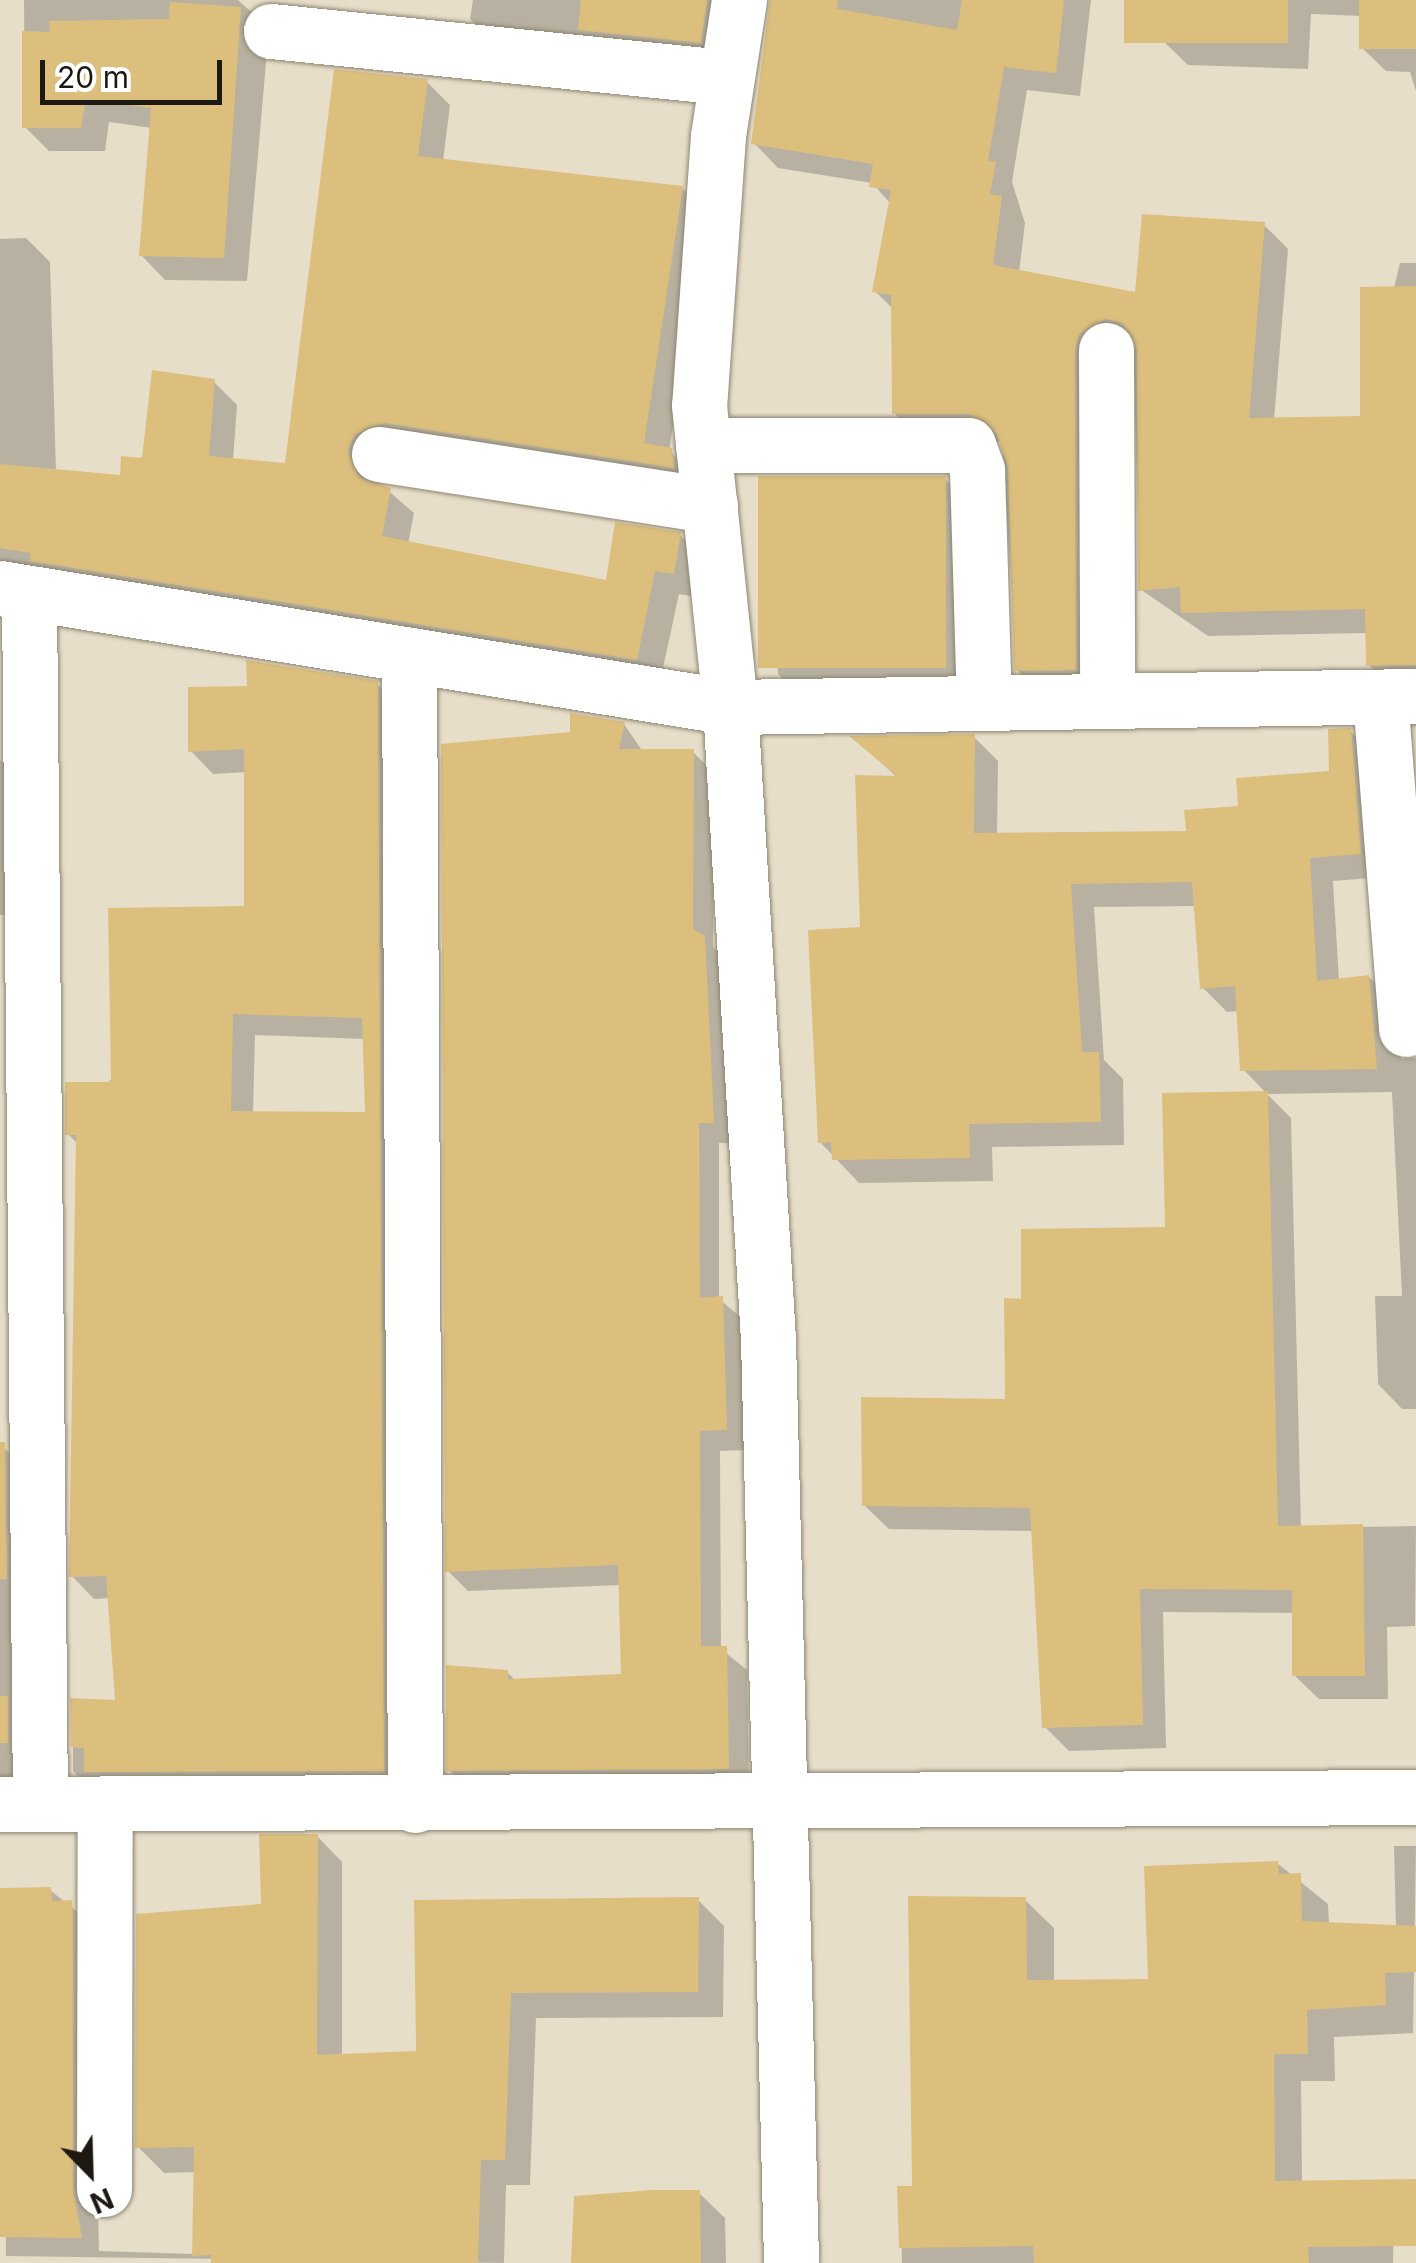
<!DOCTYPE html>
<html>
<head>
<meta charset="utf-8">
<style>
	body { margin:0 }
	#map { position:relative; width:1416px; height:2263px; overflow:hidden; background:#e7deca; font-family:Inter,sans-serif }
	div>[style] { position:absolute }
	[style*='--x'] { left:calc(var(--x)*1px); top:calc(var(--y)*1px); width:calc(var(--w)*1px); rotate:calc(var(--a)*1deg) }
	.shadow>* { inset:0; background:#0003 }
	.building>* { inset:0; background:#dcbf7d; transform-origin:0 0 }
	.roads { filter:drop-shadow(0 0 2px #8d8572) drop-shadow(0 0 2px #8d8572) }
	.minor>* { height:55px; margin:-27.5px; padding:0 27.5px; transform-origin:27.5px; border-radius:27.5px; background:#fff }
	span { translate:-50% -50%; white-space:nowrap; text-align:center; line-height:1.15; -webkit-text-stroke:8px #fff; paint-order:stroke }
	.north { position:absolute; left:40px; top:2123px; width:100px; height:100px; -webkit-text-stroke:8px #fff; paint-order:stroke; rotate:157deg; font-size:28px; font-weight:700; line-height:40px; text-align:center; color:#1d1912 }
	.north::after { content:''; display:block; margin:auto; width:35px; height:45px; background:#1d1912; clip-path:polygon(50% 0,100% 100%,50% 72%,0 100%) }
	.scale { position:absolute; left:40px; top:60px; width:182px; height:45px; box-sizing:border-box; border:5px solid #1d1912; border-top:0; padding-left:12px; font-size:30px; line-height:35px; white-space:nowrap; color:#1d1912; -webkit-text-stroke:8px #fff; paint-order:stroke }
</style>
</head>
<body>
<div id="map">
	<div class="shadow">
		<div style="clip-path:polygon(24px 0,238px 0,269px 28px,247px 281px,165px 280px,141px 255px,152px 128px,109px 122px,105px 151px,49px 151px,25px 127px)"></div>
		<div style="clip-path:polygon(473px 0,745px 0,725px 66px,495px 43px,470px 19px)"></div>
		<div style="clip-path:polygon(771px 0,1091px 0,1080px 96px,1027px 90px,1012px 182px,1025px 223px,1019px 273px,1137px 295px,1264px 225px,1288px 249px,1274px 420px,1363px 418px,1400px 263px,1416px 263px,1416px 690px,1393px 689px,1368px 664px,1368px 633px,1208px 636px,1140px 589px,1133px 342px,1114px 347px,1099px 694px,1041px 694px,1017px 670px,1002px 442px,918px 437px,894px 413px,893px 309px,875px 291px,891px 204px,872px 183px,778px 168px,754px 143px)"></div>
		<div style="clip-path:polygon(1162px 0,1416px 0,1416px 91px,1410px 72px,1386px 71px,1362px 48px,1362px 16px,1311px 14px,1308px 69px,1188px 65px,1164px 42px)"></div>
		<div style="clip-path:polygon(427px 82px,450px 105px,443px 161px,682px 188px,706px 212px,669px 451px,695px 474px,370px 475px,414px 513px,408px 544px,608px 583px,679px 534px,703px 558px,697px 597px,679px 594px,660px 682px,0 571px,0 239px,26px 238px,50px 262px,56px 472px,122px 478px,213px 381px,237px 405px,233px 461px,287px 466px)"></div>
		<div style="clip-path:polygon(761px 479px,945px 479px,966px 500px,972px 693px,799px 695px,778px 674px)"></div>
		<div style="clip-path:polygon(evenodd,377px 684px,399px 706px,405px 1792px,96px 1794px,73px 1771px,73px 1701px,118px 1702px,110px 1598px,94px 1599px,72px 1576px,78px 1144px,68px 1134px,246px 909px,247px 772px,213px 774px,191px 751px,377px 684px,255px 1035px,365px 1039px,368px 1115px,253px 1114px,255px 1035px)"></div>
		<div style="clip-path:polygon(624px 724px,643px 752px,693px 752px,714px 773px,713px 947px,725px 960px,733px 1143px,719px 1143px,719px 1299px,743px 1319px,746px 1450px,720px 1451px,721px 1649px,747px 1670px,749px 1789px,469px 1790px,449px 1770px,507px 1672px,516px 1681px,623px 1677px,621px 1585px,468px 1591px,448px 1571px,573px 735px)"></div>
		<div style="clip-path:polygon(1330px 731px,1350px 731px,1374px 755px,1384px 877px,1333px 881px,1339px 981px,1370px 978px,1394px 1002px,1401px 1059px,1416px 1058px,1416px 1409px,1402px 1409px,1378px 1384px,1375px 1296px,1402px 1296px,1392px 1092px,1267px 1094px,1291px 1118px,1301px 1528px,1416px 1526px,1415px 1626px,1387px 1627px,1388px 1699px,1319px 1699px,1294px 1675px,1294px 1613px,1163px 1612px,1166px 1748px,1069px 1751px,1045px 1727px,1034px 1531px,889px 1529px,864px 1505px,863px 1399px,1008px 1402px,1007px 1301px,1024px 1301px,1023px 1232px,1168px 1229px,1164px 1095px,1267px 1094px,1243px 1069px,1239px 1011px,1227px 1012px,1202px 987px,1196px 906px,1094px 907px,1104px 1060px,1123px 1079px,1124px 1145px,992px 1147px,993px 1181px,859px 1183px,820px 1142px,810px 933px,863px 929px,857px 777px,899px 779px,855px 739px,974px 737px,998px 761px,997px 835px,1189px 833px,1187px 812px,1241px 808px,1239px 780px,1332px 773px)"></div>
		<div style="clip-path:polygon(0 760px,23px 783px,23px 915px,0 915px)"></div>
		<div style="clip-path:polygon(0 1445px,24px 1465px,28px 1792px,0 1795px)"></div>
		<div style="clip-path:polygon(317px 1836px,342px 1862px,342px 2057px,419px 2053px,417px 1902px,698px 1900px,724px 1926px,723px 2017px,536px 2018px,530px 2185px,506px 2185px,504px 2263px,6px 2256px,0 1890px,50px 1890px,91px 1923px,99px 2251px,195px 2254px,196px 2172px,164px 2173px,138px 2147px,263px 1906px)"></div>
		<div style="clip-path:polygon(1394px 1846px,1416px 1846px,1413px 2033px,1334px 2037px,1335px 2081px,1301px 2081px,1302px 2183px,1394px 2210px,1393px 2263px,902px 2263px,900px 2188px,915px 2188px,1025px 1900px,1054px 1928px,1054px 1982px,1151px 1982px,1277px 1863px,1328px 1904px,1329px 1925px,1396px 1927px)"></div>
		<div style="clip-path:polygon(699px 2193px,725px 2218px,726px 2263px,574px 2263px)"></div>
	</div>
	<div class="building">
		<div style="clip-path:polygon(581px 0,707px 0,701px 43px,578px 30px)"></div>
		<div style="clip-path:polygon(770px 0,838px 0,837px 9px,957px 30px,962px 0,1064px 0,1056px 73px,1004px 67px,988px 161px,996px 162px,990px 194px,1002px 196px,993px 265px,1135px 292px,1142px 214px,1265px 222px,1249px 418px,1360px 416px,1360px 287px,1416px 286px,1416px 665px,1366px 666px,1365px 609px,1181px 613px,1180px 587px,1138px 591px,1137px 350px,1122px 323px,1105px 319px,1079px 334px,1075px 350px,1076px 670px,1014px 671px,1008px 469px,997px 434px,969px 414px,892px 414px,891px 295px,872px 292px,891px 190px,869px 187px,873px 164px,751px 144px)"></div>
		<div style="left:1124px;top:0;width:164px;height:43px"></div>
		<div style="left:1359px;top:0;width:57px;height:49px"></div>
		<div style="clip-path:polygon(170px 2px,241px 7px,224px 258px,139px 256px,151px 108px,86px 99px,81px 128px,22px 128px,22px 31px,50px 32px,49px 21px,169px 19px)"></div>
		<div style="clip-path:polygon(334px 69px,428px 79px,418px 156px,683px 186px,644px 443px,672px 448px,674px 468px,384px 423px,355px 434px,348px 450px,359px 478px,391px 488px,382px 536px,606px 580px,615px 522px,681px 532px,674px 574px,655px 571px,637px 660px,30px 561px,31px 553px,0 548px,0 464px,120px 475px,121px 456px,142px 458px,152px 370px,215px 379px,209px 456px,285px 463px)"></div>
		<div style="left:758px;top:476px;width:188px;height:192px"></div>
		<div style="clip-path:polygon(evenodd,246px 660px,378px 681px,384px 1771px,84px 1772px,84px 1748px,71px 1747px,70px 1698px,115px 1700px,106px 1576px,69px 1577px,76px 1135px,65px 1135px,65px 1082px,111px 1082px,108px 908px,244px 906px,244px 749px,188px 752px,188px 687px,247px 686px,246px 660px,233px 1014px,362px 1018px,365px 1112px,231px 1111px,233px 1014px)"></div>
		<div style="clip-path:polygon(570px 713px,625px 722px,619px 749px,694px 749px,693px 929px,705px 936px,714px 1123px,699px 1123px,700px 1298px,723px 1296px,727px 1430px,700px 1431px,701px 1646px,727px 1646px,729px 1769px,446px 1771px,446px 1665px,508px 1670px,508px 1679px,621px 1674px,618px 1565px,445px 1572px,441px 744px,570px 732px)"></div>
		<div style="clip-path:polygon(1351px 728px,1361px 854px,1310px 858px,1317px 981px,1369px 975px,1377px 1069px,1240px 1071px,1235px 986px,1200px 989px,1192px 882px,1071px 884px,1082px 1052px,1099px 1052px,1101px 1122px,969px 1124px,970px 1158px,832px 1160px,831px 1142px,818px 1143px,808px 930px,860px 927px,855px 775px,897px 776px,849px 736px,975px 734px,974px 833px,1186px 831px,1184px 810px,1238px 806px,1236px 778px,1329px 771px,1328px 729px)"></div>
		<div style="clip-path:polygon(1268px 1091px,1278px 1526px,1363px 1524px,1365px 1676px,1292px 1676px,1292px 1590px,1140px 1589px,1143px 1725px,1042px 1728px,1030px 1508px,862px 1506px,861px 1397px,1005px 1399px,1004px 1298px,1021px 1299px,1021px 1229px,1165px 1227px,1162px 1093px)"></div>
		<div style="clip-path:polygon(0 1442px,5px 1442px,7px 1579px,0 1579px)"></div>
		<div style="left:0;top:1696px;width:8px;height:47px"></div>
		<div style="clip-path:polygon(259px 1834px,318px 1834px,317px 2055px,416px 2051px,414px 1900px,699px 1897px,698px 1992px,511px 1993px,505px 2160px,481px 2160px,478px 2263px,211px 2263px,211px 2255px,192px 2256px,194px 2147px,135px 2148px,136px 1914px,261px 1904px)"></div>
		<div style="clip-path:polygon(1278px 1861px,1279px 1874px,1301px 1873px,1302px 1921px,1416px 1926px,1416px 1972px,1385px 1973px,1386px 2005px,1307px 2010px,1308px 2054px,1274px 2054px,1275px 2181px,1416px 2179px,1416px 2246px,1308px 2247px,1309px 2263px,1034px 2263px,1033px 2246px,899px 2248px,897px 2186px,912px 2186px,908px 1896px,1026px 1897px,1027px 1980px,1148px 1979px,1144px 1866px)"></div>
		<div style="clip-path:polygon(51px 1887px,52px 1901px,72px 1900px,73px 1914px,73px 2189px,82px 2238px,0 2237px,0 1888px)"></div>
		<div style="clip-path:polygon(653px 2190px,700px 2190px,701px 2263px,571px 2263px,574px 2196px)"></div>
	</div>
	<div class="roads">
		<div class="minor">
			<div style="--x:739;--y:0;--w:138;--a:98.8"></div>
			<div style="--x:718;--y:136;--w:270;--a:94"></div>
			<div style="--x:699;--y:405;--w:304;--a:84.1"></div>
			<div style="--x:730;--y:707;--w:633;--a:86.56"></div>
			<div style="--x:768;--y:1339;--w:924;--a:88.57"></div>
			<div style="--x:271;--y:31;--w:458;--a:5.8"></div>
			<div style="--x:1106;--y:350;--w:351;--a:89.8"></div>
			<div style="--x:703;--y:445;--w:265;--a:0"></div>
			<div style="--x:968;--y:445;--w:27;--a:70"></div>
			<div style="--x:977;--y:470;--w:233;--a:88.3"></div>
			<div style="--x:379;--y:454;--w:335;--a:8.8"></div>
			<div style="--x:0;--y:588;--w:740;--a:9.26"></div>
			<div style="--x:730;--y:707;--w:686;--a:-0.92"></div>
			<div style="--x:29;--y:595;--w:1209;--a:89.48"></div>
			<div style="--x:409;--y:659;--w:1146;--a:89.7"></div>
			<div style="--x:1380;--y:697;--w:333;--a:85.5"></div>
			<div style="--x:0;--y:1804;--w:1416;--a:-0.28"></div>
			<div style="--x:104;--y:2189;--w:384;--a:-89.9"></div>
		</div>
	</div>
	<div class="north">N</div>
	<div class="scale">20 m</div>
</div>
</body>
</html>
